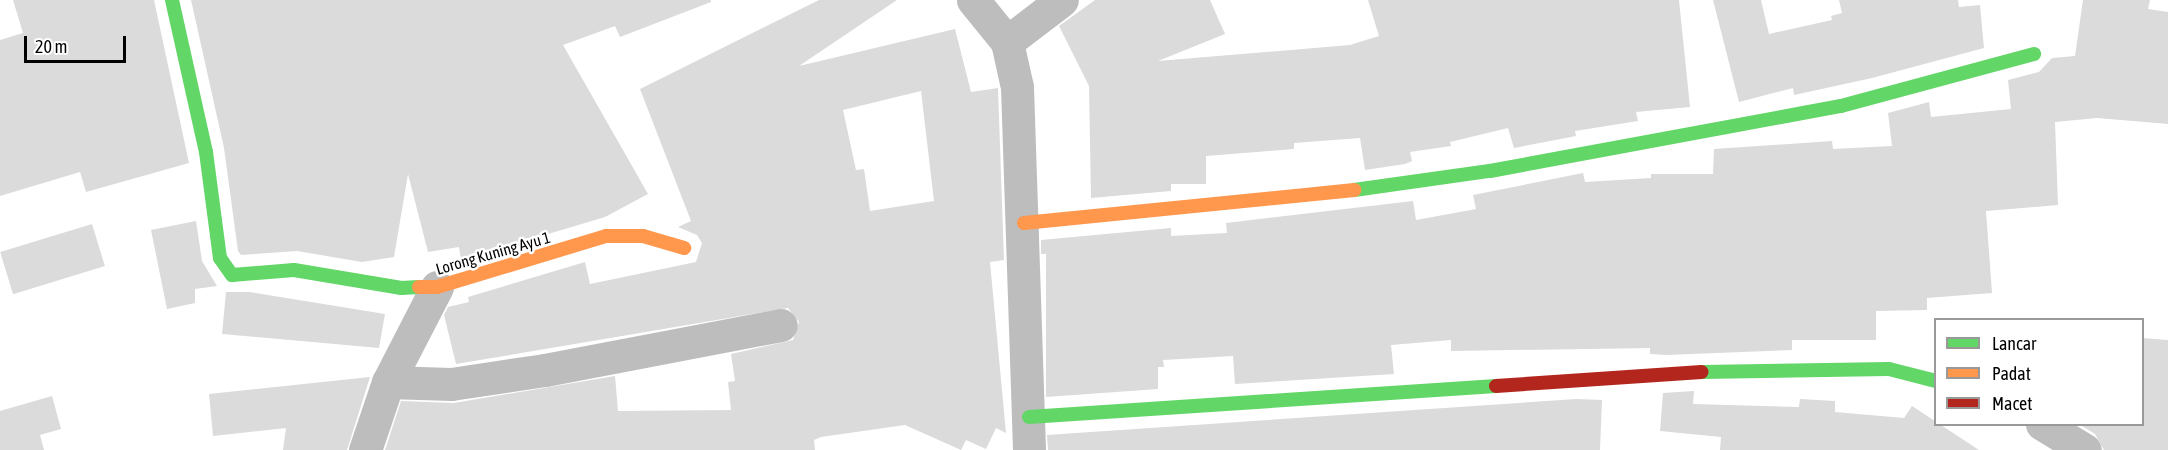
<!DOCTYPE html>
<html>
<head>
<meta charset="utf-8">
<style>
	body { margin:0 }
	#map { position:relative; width:2168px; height:450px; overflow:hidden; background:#fff; font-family:"Asap Condensed",sans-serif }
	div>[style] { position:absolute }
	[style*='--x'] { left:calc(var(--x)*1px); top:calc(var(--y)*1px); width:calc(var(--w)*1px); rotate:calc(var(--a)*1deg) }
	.building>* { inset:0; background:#dbdbdb; transform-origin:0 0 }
	.street>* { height:33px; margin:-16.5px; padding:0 16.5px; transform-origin:16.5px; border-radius:16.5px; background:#bdbdbd }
	.fast>* { height:14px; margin:-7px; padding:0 7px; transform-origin:7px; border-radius:7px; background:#63d668 }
	.slow>* { height:14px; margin:-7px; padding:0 7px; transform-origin:7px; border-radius:7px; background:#ff974d }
	.jam>* { height:14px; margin:-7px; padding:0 7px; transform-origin:7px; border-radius:7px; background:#b3261e }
	span { translate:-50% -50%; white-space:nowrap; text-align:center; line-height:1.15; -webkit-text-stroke:5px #fff; paint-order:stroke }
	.street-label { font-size:16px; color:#000 }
	.legend { position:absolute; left:1934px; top:318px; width:210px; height:108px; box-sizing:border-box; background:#fff; border:2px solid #999; margin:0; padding:8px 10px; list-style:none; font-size:18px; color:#000 }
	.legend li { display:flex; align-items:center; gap:12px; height:30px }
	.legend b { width:30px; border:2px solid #999 }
	.scale { position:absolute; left:24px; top:36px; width:102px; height:27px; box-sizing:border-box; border:3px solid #000; border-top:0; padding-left:8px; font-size:18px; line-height:21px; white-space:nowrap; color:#000; -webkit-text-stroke:4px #fff; paint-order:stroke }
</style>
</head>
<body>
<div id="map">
	<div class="building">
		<div style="clip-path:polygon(13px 0,154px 0,189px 163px,86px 192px,80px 172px,0 196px,0 40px,23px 33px)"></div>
		<div style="clip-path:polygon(191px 0,711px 0,711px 2px,620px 37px,615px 26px,563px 45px,648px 194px,605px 217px,461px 260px,459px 247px,428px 252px,408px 174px,394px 257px,362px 262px,297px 251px,241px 255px,238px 251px,224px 148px)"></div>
		<div style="clip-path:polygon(evenodd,819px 0,897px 0,799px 66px,955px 29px,971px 92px,998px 88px,1004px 260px,990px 262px,1006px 433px,996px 428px,986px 449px,966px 440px,961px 450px,905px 425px,821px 437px,814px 440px,815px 450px,385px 450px,401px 401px,454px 403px,615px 376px,618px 411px,731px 410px,728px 382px,735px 381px,731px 354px,793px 340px,799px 322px,788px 308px,456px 364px,444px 315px,448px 307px,469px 302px,468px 297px,585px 262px,590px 284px,696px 262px,702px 243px,697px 235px,678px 227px,691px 221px,640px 89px,819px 0,921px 91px,934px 201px,870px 211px,864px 169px,856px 170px,843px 110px,921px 91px)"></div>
		<div style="clip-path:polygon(1095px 0,1210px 0,1225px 34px,1158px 61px,1350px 45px,1379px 36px,1368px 0,1679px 0,1690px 107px,1636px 112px,1638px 121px,1575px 131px,1576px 136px,1514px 148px,1508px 128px,1450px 142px,1451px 146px,1410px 152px,1412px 161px,1405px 164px,1365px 170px,1360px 138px,1294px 143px,1294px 149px,1206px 156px,1206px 184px,1171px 184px,1171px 191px,1091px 198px,1089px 86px,1059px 26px)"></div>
		<div style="clip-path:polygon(1713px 0,1761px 0,1769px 34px,1832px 20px,1831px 16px,1842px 13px,1839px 0,1958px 0,1959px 7px,1980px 5px,1984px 48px,1872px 78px,1794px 95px,1793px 88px,1739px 102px)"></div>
		<div style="clip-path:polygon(2083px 0,2150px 0,2148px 9px,2168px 12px,2168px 124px,2097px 118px,2055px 122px,2058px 205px,1986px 211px,1992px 293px,1927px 298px,1927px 310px,1876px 311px,1876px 340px,1792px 340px,1792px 350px,1666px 355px,1650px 354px,1650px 348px,1451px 351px,1451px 340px,1391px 345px,1394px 374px,1235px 384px,1233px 356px,1163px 360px,1164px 367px,1158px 367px,1158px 389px,1046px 397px,1046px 254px,1041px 254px,1041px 240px,1171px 228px,1171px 236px,1227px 233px,1226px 223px,1413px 201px,1416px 220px,1476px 209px,1473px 195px,1583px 173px,1585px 182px,1651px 178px,1651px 174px,1713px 174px,1714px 149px,1832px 141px,1833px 149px,1892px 146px,1888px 113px,1929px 102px,1931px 117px,2011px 109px,2008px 80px,2039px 72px,2052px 58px,2075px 56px)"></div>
		<div style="clip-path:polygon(196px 221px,202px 261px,217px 286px,195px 289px,195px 303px,167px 309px,151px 230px)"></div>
		<div style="left:92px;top:224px;width:44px;height:96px;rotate:73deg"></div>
		<div style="clip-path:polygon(226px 292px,250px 292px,385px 314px,379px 348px,222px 334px)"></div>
		<div style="clip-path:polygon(2142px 338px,2168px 340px,2168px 450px,2104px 450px,2095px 434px,2079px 424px,2142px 424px)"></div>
		<div style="clip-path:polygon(370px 377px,347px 450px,283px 450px,286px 428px,213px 436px,209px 394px)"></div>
		<div style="clip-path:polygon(1694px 391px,1693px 404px,1799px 407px,1800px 399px,1835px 401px,1835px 412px,1904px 418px,1912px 406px,1979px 450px,1720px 450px,1721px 437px,1660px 431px,1663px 393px)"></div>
		<div style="clip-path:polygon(52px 396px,61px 429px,40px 435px,44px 450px,0 450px,0 411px)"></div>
		<div style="clip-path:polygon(1576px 399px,1602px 400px,1600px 450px,1048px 450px,1047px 435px)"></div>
	</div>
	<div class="street">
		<div style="--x:973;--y:0;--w:54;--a:51"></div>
		<div style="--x:1007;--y:42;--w:46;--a:77.5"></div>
		<div style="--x:1017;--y:87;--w:363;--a:88.1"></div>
		<div style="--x:1007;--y:42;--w:69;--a:-37.4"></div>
		<div style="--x:388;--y:382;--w:63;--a:1.8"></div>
		<div style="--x:451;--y:384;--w:95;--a:-8.5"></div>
		<div style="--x:545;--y:370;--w:240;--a:-10.8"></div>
		<div style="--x:2042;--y:424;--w:50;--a:31.2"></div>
		<div style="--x:365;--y:450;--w:72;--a:-71.3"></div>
		<div style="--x:388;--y:382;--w:107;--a:-62.7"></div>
	</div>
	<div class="fast">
		<div style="--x:172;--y:0;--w:156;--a:77.4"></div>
		<div style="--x:206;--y:152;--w:107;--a:82.5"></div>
		<div style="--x:220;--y:258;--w:21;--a:55"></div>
		<div style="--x:232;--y:275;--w:62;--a:-4.6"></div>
		<div style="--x:294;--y:270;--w:109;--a:9.5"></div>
		<div style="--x:401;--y:288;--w:18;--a:-3"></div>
		<div style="--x:1354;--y:190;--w:137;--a:-8"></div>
		<div style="--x:1490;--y:171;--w:357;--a:-10.5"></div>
		<div style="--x:1841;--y:106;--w:200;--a:-15.1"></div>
		<div style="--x:1702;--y:372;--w:187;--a:-0.9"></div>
		<div style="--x:1889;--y:369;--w:49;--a:14.3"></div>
		<div style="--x:1029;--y:417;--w:468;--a:-3.8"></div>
	</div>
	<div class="slow">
		<div style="--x:1024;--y:223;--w:332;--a:-5.7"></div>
		<div style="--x:419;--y:287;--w:18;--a:0"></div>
		<div style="--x:437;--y:287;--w:177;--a:-16.8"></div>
		<div style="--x:606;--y:236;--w:37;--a:0"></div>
		<div style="--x:643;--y:236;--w:43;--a:16.3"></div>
	</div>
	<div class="jam">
		<div style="--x:1496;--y:386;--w:206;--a:-3.9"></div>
	</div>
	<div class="street-label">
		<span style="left:493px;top:253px;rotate:-16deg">Lorong Kuning Ayu 1</span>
	</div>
	<ul class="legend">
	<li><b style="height:8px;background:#63d668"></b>Lancar</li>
	<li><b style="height:8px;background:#ff974d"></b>Padat</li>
	<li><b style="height:8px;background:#b3261e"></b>Macet</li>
	</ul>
	<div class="scale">20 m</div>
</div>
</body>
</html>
